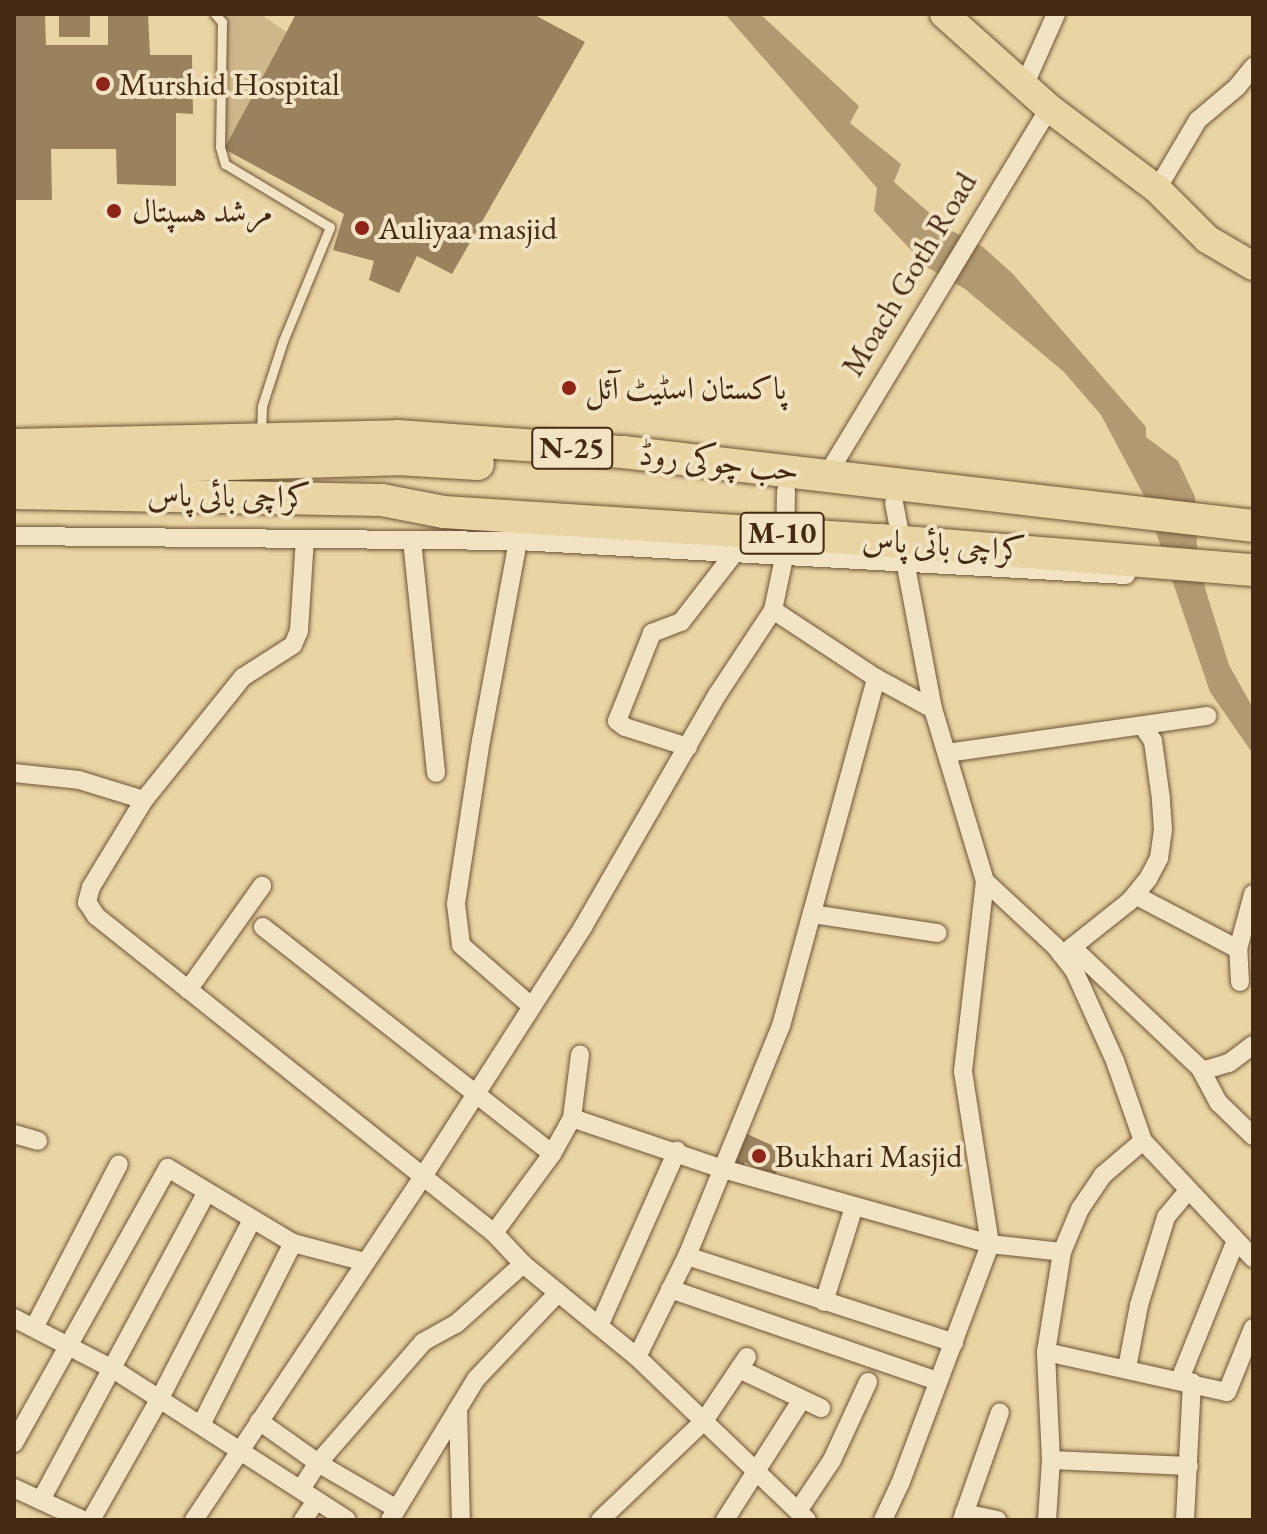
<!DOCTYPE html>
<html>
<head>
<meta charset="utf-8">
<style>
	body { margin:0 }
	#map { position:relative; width:1267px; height:1534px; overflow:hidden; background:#e9d4a3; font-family:"EB Garamond",Amiri,serif }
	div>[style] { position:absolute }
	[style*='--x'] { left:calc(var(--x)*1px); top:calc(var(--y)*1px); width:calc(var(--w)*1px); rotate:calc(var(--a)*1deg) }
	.green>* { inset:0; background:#cdb78b }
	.water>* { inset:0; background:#b19a72 }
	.building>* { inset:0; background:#9a825e; transform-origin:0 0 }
	.roads { filter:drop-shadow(0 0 2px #6d5437) drop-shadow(0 0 2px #6d5437) }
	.lane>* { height:9px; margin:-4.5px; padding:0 4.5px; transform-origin:4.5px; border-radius:4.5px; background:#f1e3c3 }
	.street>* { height:18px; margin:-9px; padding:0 9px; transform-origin:9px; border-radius:9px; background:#f1e3c3 }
	.primary>* { height:28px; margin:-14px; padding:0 14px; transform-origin:14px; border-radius:14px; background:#e9d4a3 }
	.highway>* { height:32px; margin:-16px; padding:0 16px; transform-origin:16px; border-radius:16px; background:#e9d4a3 }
	.dots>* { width:22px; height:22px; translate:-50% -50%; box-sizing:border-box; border:4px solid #f1e3c3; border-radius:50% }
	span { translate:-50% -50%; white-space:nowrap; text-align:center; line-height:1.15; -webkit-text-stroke:8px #f1e3c3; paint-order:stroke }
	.shield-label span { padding:2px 6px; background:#f1e3c3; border:2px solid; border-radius:6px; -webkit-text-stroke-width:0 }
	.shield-label { font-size:30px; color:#442913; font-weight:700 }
	.poi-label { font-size:32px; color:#442913 }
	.left { translate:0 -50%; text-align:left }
	.street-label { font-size:32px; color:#442913 }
	.frame { position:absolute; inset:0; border:16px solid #442913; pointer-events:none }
</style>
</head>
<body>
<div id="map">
	<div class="green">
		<div style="clip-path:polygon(219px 14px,261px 14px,286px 32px,224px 149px)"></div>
	</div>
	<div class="water">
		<div style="clip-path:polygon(725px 14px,760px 14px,859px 106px,850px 123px,901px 164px,894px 182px,948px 229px,983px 247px,1013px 274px,1146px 427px,1146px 437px,1178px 461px,1195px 497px,1197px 547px,1205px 588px,1229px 665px,1253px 708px,1253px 754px,1210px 692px,1143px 494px,1101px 415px,1064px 372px,965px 289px,927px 267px,874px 211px,877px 188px)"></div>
	</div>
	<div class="building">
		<div style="clip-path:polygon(14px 14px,45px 14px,46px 45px,108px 45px,108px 14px,148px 14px,150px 55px,192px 55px,193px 114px,176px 113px,176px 186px,117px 184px,116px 149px,51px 149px,52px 200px,14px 200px)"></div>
		<div style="left:59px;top:14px;width:31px;height:23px"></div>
		<div style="clip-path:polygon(296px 14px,533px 14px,585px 42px,452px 274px,417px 256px,399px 293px,369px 280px,374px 261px,333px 250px,344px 214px,224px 149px)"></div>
		<div style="clip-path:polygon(745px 1133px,784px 1151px,774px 1179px,745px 1162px,743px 1168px,733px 1163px)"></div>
	</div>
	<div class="roads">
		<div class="lane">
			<div style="--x:215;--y:14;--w:11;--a:49"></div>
			<div style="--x:222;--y:22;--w:125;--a:90.9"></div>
			<div style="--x:220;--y:147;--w:18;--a:74"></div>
			<div style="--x:225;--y:164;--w:122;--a:31"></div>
			<div style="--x:330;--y:227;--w:123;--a:112.4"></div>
			<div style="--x:283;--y:341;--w:68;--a:107.9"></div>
			<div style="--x:262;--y:406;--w:27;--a:92"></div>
		</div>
		<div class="street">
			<div style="--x:1024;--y:86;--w:79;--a:-66"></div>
			<div style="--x:1157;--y:189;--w:80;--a:-59.3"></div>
			<div style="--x:1198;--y:120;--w:51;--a:-40.2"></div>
			<div style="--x:1237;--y:87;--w:26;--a:-51"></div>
			<div style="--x:827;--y:475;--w:429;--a:-58.8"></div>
			<div style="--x:14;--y:536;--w:504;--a:0.57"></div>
			<div style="--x:518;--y:541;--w:609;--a:3.2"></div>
			<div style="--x:412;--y:540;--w:234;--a:84.1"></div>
			<div style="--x:518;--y:541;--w:202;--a:100.5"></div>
			<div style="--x:481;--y:740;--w:166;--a:98.7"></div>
			<div style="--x:456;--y:904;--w:41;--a:83"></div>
			<div style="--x:461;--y:945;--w:91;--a:41"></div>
			<div style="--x:773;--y:610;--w:123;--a:33.4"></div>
			<div style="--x:876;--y:678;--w:65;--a:28.5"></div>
			<div style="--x:688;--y:747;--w:66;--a:-162.4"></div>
			<div style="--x:625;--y:727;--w:10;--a:-143"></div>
			<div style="--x:617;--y:721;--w:95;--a:-68.3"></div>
			<div style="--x:652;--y:633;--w:31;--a:-21"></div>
			<div style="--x:681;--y:622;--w:90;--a:-52.2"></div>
			<div style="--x:947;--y:753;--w:263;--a:-8.1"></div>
			<div style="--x:14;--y:773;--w:65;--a:6.1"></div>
			<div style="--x:79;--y:780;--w:68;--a:17.1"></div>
			<div style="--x:144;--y:800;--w:102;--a:121.3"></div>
			<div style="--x:91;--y:887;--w:16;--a:105"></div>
			<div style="--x:87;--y:902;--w:17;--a:57"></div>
			<div style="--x:96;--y:916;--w:509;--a:38.54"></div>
			<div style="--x:494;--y:1233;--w:42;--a:46.9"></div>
			<div style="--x:523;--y:1264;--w:147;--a:39.2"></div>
			<div style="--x:144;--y:800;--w:158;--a:-51.2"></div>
			<div style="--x:243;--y:677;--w:59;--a:-32.6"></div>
			<div style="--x:293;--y:645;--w:15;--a:-67"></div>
			<div style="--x:299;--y:631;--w:92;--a:-86.3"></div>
			<div style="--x:985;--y:881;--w:96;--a:42.9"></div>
			<div style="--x:1055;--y:946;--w:31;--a:52"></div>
			<div style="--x:1074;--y:970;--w:100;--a:65.7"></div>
			<div style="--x:1115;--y:1061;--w:85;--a:70.7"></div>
			<div style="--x:1143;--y:1141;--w:161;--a:46.8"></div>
			<div style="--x:1135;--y:895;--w:116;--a:27.7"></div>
			<div style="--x:812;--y:914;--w:127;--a:8.6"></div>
			<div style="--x:263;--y:927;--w:367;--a:38.1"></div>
			<div style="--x:1072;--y:947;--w:176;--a:43.4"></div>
			<div style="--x:1200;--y:1068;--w:40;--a:62"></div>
			<div style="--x:1219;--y:1103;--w:47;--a:44.1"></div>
			<div style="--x:1062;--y:955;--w:87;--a:-38.5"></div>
			<div style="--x:1130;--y:901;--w:28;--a:-51"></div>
			<div style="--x:1148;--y:879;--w:24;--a:-62"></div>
			<div style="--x:1159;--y:858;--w:28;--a:-82"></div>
			<div style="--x:1163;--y:830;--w:31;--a:-94"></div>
			<div style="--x:1161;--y:799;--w:59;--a:-97.9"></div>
			<div style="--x:1153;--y:741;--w:16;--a:-125"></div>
			<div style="--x:1240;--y:982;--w:33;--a:-93"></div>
			<div style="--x:1238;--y:949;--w:57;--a:-74.7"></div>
			<div style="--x:188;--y:990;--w:128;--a:-54.6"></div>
			<div style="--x:1202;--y:1071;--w:28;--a:-17"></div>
			<div style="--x:1229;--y:1063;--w:30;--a:-37"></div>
			<div style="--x:572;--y:1118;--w:159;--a:18.7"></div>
			<div style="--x:723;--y:1169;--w:277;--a:15.7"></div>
			<div style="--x:990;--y:1244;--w:72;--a:6.3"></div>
			<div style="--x:14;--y:1134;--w:25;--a:16"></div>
			<div style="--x:494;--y:1233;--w:98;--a:-53.7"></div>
			<div style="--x:552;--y:1154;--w:41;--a:-60.9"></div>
			<div style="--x:572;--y:1118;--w:64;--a:-82.8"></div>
			<div style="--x:687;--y:1256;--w:281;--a:18"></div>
			<div style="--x:670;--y:1289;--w:282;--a:19"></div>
			<div style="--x:824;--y:1302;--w:100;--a:-72.5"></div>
			<div style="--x:14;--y:1318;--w:111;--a:27.3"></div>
			<div style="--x:113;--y:1369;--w:278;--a:32.8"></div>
			<div style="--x:35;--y:1326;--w:182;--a:-62.6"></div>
			<div style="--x:599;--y:1326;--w:192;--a:-66"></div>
			<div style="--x:1046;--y:1352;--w:185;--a:12.5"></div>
			<div style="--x:1227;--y:1392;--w:69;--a:-67.9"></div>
			<div style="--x:1127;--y:1368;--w:64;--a:-79.2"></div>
			<div style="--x:1139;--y:1305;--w:92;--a:-72.9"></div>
			<div style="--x:1166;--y:1217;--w:34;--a:-50"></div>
			<div style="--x:739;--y:1369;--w:91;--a:25.4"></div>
			<div style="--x:1180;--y:1379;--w:147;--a:-68"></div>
			<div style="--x:458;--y:1409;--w:111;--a:88.5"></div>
			<div style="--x:259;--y:1421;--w:72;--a:35.4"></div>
			<div style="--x:318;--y:1463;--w:91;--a:30.2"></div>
			<div style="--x:201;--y:1425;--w:204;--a:-63.2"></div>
			<div style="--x:14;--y:1443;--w:315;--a:-60.8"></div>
			<div style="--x:168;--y:1168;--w:146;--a:31"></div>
			<div style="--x:293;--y:1243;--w:74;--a:14.8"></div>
			<div style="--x:1051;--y:1460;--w:138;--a:2.5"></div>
			<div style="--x:14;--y:1488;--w:76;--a:24.9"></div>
			<div style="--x:301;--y:1489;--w:31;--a:-57"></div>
			<div style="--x:318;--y:1463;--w:160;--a:-49"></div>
			<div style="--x:423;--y:1342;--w:38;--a:-29"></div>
			<div style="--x:456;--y:1324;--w:90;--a:-41.8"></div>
			<div style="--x:41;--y:1500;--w:350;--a:-61.7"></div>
			<div style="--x:798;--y:1511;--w:61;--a:-56.3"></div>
			<div style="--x:832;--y:1460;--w:86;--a:-65.2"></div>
			<div style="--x:964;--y:1513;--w:34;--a:12"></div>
			<div style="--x:91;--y:1520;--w:140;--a:-60.5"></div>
			<div style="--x:160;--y:1398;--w:200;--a:-62.7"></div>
			<div style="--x:194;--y:1520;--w:411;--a:-56.3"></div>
			<div style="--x:422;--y:1178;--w:298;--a:-57.3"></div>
			<div style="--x:583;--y:927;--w:268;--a:-60"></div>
			<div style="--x:717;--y:695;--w:102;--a:-56.6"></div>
			<div style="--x:773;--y:610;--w:58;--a:-78.1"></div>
			<div style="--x:785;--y:553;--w:62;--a:-89.1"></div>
			<div style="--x:303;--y:1520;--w:23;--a:-56"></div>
			<div style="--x:390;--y:1520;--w:165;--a:-58.6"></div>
			<div style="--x:476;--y:1379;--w:119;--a:-46.4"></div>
			<div style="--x:600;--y:1520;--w:144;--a:-43.6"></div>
			<div style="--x:704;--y:1421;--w:77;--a:-56.1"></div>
			<div style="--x:725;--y:1520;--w:143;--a:-57.5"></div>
			<div style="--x:807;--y:1520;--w:236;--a:-136.2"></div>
			<div style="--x:637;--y:1357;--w:113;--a:-63.7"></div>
			<div style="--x:687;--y:1256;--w:248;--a:-67.8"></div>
			<div style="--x:781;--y:1026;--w:361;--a:-74.7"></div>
			<div style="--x:883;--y:1520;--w:40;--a:-65"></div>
			<div style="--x:900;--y:1484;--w:256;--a:-69.4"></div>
			<div style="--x:990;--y:1244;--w:175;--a:-98.9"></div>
			<div style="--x:963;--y:1071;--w:191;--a:-83.4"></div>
			<div style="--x:985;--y:881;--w:180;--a:-106.8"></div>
			<div style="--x:933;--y:709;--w:210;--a:-100.7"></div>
			<div style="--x:962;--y:1520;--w:114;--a:-70.6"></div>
			<div style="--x:1047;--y:1520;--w:60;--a:-86.2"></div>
			<div style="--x:1051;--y:1460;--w:108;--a:-92.7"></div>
			<div style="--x:1046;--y:1352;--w:101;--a:-80.9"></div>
			<div style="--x:1062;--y:1252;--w:47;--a:-67.3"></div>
			<div style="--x:1080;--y:1209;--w:41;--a:-55.9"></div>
			<div style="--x:1103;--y:1175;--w:52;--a:-40.4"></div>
			<div style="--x:1185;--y:1520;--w:138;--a:-87.1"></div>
		</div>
		<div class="primary">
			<div style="--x:944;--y:14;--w:141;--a:41.8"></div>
			<div style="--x:1049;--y:108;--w:135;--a:36.9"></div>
			<div style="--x:1157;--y:189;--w:71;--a:45"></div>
			<div style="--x:1207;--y:239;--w:53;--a:30.4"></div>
		</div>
		<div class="highway">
			<div style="--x:14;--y:445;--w:384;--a:-1.3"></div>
			<div style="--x:398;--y:436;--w:226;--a:4.1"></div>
			<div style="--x:623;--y:452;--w:634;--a:6.7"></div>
			<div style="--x:14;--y:470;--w:384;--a:-1.6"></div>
			<div style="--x:398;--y:459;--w:80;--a:3.6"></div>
			<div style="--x:14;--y:493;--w:368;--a:1.1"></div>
			<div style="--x:382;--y:500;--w:63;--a:11"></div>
			<div style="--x:444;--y:512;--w:436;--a:3.7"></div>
			<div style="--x:879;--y:540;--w:375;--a:4.6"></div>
		</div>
	</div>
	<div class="dots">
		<div style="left:103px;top:84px;background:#8f2418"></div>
		<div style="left:114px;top:211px;background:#8f2418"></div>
		<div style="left:362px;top:228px;background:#8f2418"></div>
		<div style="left:569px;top:388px;background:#8f2418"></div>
		<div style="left:759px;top:1156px;background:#8f2418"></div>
	</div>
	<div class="shield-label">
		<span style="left:572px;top:448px">N-25</span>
		<span style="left:782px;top:533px">M-10</span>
	</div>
	<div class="poi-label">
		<span class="left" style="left:119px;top:84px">Murshid Hospital</span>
		<span class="left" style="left:132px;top:211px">مرشد ہسپتال</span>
		<span class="left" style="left:378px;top:228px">Auliyaa masjid</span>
		<span class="left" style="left:585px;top:388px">پاکستان اسٹیٹ آئل</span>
		<span class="left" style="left:775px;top:1156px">Bukhari Masjid</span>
	</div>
	<div class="street-label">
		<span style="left:909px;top:274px;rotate:-59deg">Moach Goth Road</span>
		<span style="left:719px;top:462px;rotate:6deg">حب چوکی روڈ</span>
		<span style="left:229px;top:496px;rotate:1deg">کراچی بائی پاس</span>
		<span style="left:944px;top:545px;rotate:4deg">کراچی بائی پاس</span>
	</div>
	<div class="frame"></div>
</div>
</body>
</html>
